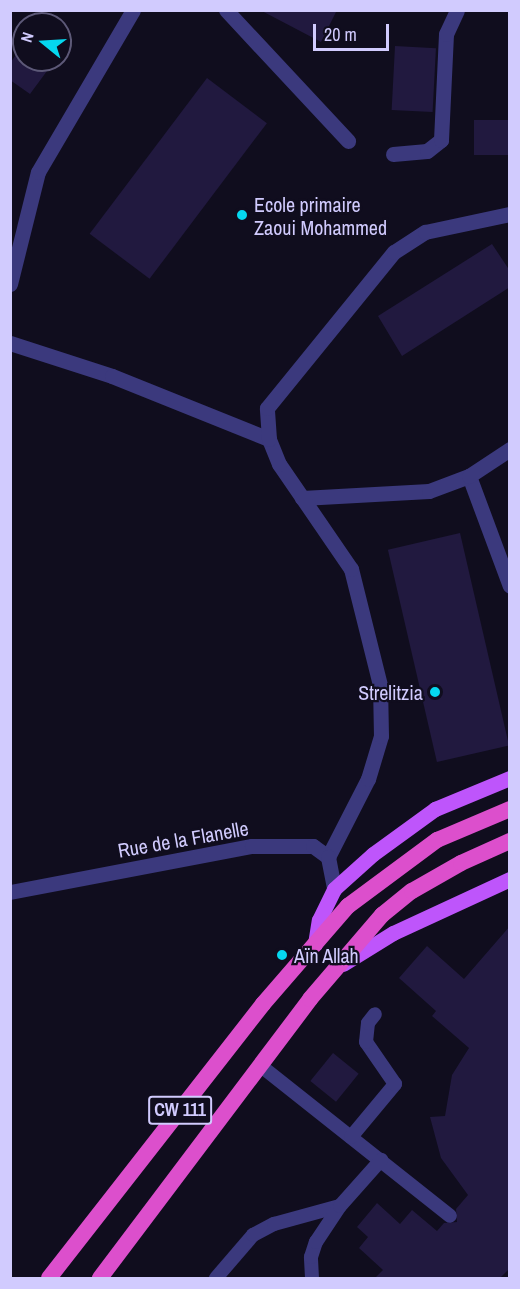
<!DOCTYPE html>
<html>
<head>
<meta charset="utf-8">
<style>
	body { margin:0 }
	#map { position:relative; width:520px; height:1289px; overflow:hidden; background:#100d1e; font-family:"Archivo Narrow",sans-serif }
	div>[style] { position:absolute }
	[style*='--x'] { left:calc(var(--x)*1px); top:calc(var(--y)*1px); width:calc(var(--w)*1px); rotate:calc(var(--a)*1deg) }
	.building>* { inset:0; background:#21193f; transform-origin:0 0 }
	.service>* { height:14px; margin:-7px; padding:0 7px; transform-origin:7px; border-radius:7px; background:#3b397d }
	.minor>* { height:15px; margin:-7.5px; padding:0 7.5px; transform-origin:7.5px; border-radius:7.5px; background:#3b397d }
	.tertiary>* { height:15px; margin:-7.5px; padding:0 7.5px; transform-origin:7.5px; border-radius:7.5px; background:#3b397d }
	.primary>* { height:15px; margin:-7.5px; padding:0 7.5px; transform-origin:7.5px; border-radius:7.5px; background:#be55fb }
	.trunk>* { height:16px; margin:-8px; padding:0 8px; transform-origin:8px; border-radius:8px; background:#dc4fcc }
	.dots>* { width:16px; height:16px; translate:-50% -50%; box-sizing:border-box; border:3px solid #100d1e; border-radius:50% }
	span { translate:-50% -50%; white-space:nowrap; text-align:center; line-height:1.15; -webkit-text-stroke:4.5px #100d1e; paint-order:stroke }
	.shield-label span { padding:2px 4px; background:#100d1e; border:2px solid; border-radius:4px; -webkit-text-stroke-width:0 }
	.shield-label { font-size:18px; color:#d1cbfe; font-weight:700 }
	.poi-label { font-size:20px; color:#d1cbfe }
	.left { translate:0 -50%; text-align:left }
	.right { translate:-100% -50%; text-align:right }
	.street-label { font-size:20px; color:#d1cbfe }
	.frame { position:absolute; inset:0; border:12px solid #d1cbfe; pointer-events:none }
	.north { position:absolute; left:12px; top:12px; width:60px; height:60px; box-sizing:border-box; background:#100d1e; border:2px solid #5d5978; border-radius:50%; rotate:288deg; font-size:16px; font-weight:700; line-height:24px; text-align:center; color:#d1cbfe }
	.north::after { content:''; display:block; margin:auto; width:21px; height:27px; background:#05d8f0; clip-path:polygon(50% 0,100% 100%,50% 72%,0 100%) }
	.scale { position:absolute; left:313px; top:24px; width:76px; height:27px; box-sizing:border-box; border:3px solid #d1cbfe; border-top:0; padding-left:8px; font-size:18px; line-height:21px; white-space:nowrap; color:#d1cbfe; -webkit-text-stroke:4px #100d1e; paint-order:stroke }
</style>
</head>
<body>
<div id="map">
	<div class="building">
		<div style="clip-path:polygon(260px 10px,337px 10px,321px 42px)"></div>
		<div style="left:395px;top:46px;width:41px;height:64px;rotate:3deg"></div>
		<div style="clip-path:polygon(19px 51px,24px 60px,32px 60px,47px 71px,30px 94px,10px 80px,10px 63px)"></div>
		<div style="left:207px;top:78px;width:75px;height:195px;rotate:37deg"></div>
		<div style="left:510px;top:120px;width:35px;height:36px;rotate:90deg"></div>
		<div style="clip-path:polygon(492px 244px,510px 271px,510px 287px,402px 356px,378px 316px)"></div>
		<div style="left:460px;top:533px;width:218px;height:74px;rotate:77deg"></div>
		<div style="clip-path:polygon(510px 926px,510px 1268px,500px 1278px,375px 1278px,383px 1270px,359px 1248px,368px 1237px,357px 1227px,377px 1203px,400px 1224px,412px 1210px,437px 1231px,444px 1223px,457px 1222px,456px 1209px,468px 1195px,441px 1158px,430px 1117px,445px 1116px,452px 1075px,469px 1048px,432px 1016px,436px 1011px,399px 978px,427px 946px,464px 979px)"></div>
		<div style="left:333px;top:1053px;width:33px;height:36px;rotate:39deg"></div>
	</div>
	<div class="service">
		<div style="--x:261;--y:1066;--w:241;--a:38.4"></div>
		<div style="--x:351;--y:1137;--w:69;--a:-50.3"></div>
		<div style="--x:395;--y:1084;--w:51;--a:-124.6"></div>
		<div style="--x:366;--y:1042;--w:19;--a:-84"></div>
		<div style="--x:368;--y:1023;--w:11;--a:-52"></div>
		<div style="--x:216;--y:1278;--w:57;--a:-49.3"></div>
		<div style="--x:253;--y:1235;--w:24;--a:-28"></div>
		<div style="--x:274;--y:1224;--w:68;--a:-15.3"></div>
		<div style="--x:312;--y:1278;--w:21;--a:-93"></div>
		<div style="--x:311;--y:1257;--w:16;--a:-72"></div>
		<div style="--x:316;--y:1242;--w:43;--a:-56.3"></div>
		<div style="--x:340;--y:1206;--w:62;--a:-48.3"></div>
	</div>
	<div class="minor">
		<div style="--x:226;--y:10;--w:179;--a:47"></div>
		<div style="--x:393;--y:154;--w:34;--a:-5"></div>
		<div style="--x:427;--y:151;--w:18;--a:-38"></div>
		<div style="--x:441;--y:140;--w:106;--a:-87.3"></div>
		<div style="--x:446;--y:34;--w:26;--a:-65"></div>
		<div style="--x:10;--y:284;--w:115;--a:-76"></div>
		<div style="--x:38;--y:172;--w:188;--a:-59.6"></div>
		<div style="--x:10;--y:343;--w:107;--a:17.9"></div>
		<div style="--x:112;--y:376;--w:169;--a:21.9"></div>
		<div style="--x:469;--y:476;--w:117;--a:69.6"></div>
		<div style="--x:302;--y:498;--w:127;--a:-3.2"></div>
		<div style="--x:429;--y:491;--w:43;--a:-20.6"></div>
		<div style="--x:469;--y:476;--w:49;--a:-33.4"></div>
	</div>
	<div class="tertiary">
		<div style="--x:328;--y:857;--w:88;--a:-62.9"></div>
		<div style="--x:368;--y:779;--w:45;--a:-73.2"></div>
		<div style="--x:381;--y:736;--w:51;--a:-91.1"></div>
		<div style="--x:380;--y:685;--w:120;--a:-104"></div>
		<div style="--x:351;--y:569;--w:127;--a:-124.4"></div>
		<div style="--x:279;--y:464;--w:27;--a:-112"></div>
		<div style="--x:269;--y:439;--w:31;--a:-94"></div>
		<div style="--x:267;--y:408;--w:201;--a:-50.9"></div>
		<div style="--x:394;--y:252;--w:37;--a:-33"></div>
		<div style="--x:425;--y:232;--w:87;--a:-12"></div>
		<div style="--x:10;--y:892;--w:246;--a:-10.8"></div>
		<div style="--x:252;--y:846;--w:61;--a:0"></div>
		<div style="--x:313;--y:846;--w:19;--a:36"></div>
		<div style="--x:328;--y:857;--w:33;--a:79"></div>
	</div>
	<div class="primary">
		<div style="--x:315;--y:944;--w:24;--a:-81"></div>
		<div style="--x:319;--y:920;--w:34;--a:-64"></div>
		<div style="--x:334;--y:889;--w:52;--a:-41.9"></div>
		<div style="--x:373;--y:854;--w:77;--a:-36"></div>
		<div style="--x:435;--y:809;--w:81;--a:-22.5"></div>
		<div style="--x:343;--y:964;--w:59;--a:-31.8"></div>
		<div style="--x:393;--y:933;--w:129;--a:-24.8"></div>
	</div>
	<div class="trunk">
		<div style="--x:49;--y:1278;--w:348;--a:-52"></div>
		<div style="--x:263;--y:1004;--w:130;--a:-49.1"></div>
		<div style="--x:348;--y:906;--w:111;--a:-36.6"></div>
		<div style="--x:437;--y:840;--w:79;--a:-23"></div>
		<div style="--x:100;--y:1278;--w:349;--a:-53"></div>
		<div style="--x:310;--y:999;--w:111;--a:-49.4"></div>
		<div style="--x:382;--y:915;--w:38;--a:-39"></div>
		<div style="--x:412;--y:891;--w:56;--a:-29.7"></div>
		<div style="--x:461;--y:863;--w:54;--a:-24.2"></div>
	</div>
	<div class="dots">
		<div style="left:242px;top:215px;background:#05d8f0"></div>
		<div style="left:435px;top:692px;background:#05d8f0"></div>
		<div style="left:282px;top:955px;background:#05d8f0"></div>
	</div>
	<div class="shield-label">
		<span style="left:180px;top:1110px">CW 111</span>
	</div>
	<div class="poi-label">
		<span class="left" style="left:254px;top:216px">Ecole primaire<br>Zaoui Mohammed</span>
		<span class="right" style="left:423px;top:692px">Strelitzia</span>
		<span class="left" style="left:294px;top:955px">Aïn Allah</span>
	</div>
	<div class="street-label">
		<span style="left:183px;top:839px;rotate:-10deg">Rue de la Flanelle</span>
	</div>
	<div class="frame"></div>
	<div class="north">N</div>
	<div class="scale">20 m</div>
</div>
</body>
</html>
